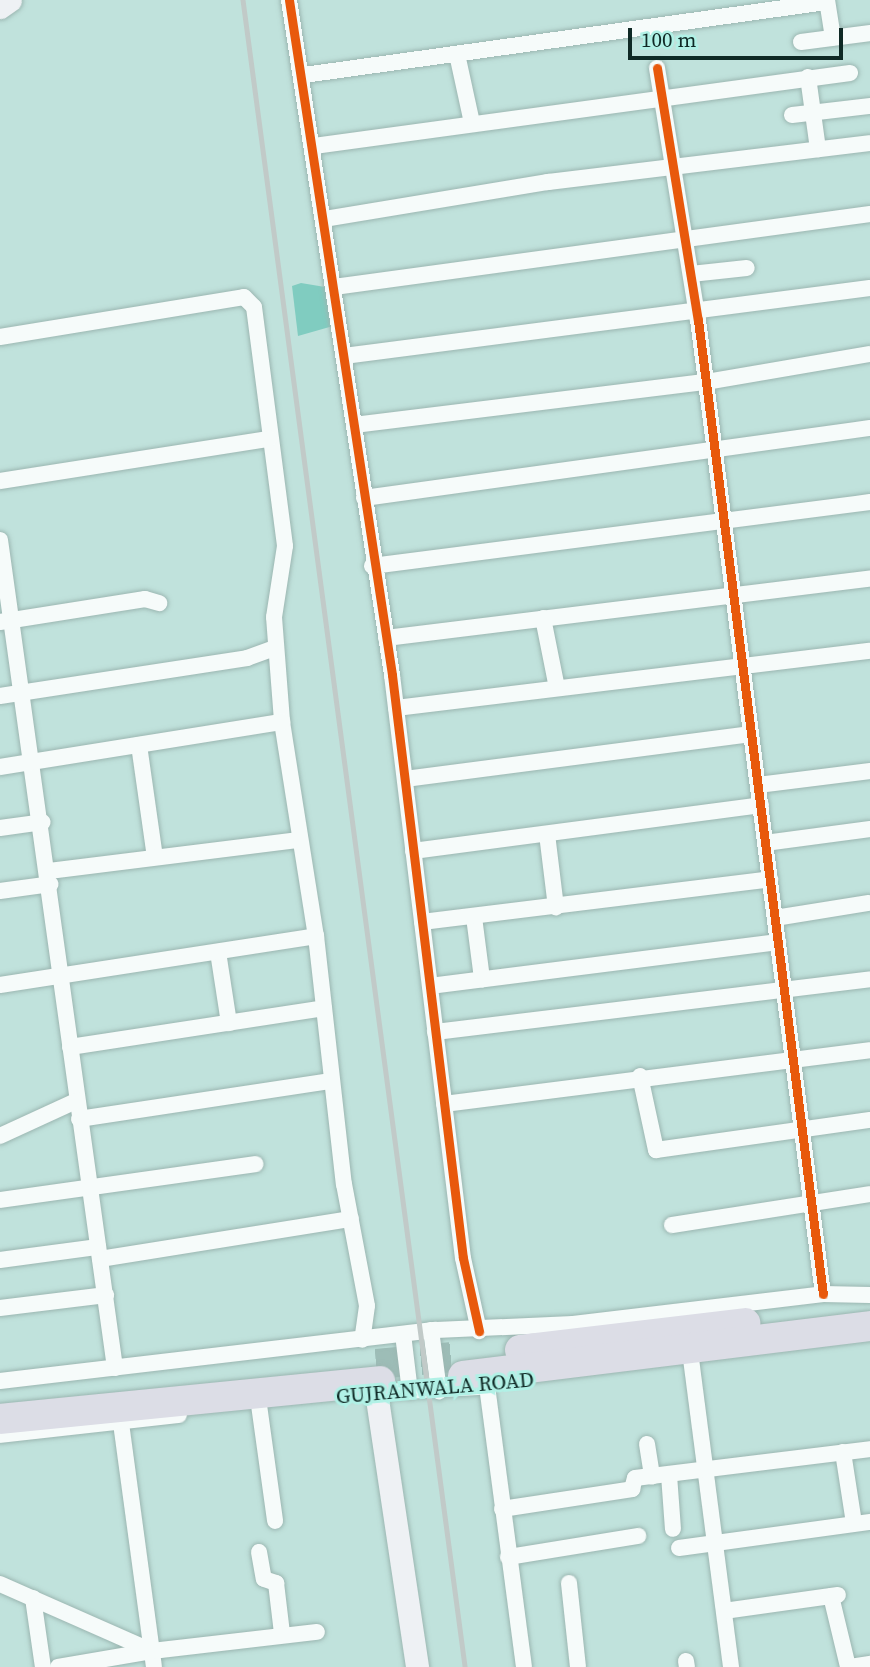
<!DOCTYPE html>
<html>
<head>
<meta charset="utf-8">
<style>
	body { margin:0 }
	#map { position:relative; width:870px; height:1667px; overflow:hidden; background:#c0e2dc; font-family:"Source Serif 4",serif }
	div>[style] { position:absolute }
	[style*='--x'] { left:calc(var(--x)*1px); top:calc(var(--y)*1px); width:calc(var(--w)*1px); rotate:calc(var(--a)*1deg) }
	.water>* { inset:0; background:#80ccc0 }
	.highway-tunnel>* { height:30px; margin-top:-15px; transform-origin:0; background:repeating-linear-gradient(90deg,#9dbdb7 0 30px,transparent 0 45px) }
	.roads { filter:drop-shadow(0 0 2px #9bb6b1) drop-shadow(0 0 2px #9bb6b1) }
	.street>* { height:16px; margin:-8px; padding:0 8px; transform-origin:8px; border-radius:8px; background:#f6fbfa }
	.secondary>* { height:23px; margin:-11.5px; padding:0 11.5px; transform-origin:11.5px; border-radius:11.5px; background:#eef1f4 }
	.highway>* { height:30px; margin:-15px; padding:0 15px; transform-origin:15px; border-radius:15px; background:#dcdde6 }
	.rail>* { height:4.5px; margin:-2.25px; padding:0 2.25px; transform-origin:2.25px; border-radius:2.25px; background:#c1cac8 }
	.cycleway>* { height:9px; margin:-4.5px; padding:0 4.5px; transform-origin:4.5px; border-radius:4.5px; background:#e8590c }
	span { translate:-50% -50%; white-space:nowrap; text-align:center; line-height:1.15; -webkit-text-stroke:6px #b1f1e6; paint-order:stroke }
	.street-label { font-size:21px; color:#0f2925 }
	.scale { position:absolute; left:628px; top:28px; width:215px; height:32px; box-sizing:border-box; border:4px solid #0f2925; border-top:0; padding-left:9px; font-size:21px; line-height:24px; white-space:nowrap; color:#0f2925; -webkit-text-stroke:5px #b1f1e6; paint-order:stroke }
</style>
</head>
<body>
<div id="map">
	<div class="water">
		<div style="clip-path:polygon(301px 283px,325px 287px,333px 326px,298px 336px,292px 286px)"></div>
	</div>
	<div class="highway-tunnel">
		<div style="--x:376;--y:1364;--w:88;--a:-5.2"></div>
	</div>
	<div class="roads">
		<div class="street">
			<div style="--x:289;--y:0;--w:683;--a:81.32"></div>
			<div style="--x:392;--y:675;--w:587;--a:83.06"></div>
			<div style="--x:463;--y:1258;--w:75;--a:77.6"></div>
			<div style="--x:827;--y:0;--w:38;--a:81"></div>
			<div style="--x:801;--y:42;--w:70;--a:-7.4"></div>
			<div style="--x:457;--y:54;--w:71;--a:77.7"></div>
			<div style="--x:657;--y:68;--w:255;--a:80.8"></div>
			<div style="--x:698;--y:320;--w:982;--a:82.69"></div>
			<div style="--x:304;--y:75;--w:528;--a:-7.95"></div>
			<div style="--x:808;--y:77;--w:73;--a:82.1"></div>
			<div style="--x:792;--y:115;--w:79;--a:-6.6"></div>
			<div style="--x:314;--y:146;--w:541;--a:-7.76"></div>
			<div style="--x:324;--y:219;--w:227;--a:-9.4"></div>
			<div style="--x:548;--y:182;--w:324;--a:-6.9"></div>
			<div style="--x:691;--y:274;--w:56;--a:-6.1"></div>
			<div style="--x:334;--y:287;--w:541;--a:-7.76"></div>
			<div style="--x:0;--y:337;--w:247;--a:-9.3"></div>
			<div style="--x:244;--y:297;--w:14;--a:45"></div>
			<div style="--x:254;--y:307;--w:241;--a:82.6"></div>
			<div style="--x:285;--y:546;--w:72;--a:98.8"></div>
			<div style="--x:274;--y:617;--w:105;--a:85.6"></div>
			<div style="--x:282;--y:722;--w:217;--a:81"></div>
			<div style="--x:316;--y:936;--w:250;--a:83.6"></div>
			<div style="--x:344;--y:1184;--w:124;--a:79.3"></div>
			<div style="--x:367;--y:1306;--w:34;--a:98"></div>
			<div style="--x:344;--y:356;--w:530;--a:-7.37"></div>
			<div style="--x:354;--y:425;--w:355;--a:-7"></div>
			<div style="--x:706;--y:382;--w:166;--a:-9.7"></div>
			<div style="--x:0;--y:481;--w:272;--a:-8.9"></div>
			<div style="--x:364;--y:498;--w:511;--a:-7.88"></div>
			<div style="--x:0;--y:540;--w:836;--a:82.09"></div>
			<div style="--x:372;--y:566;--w:502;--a:-7.32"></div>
			<div style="--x:543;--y:618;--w:71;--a:78.7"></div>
			<div style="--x:0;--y:622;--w:147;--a:-9"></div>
			<div style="--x:145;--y:599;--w:15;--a:16"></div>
			<div style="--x:386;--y:638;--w:488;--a:-7"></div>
			<div style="--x:0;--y:696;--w:250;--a:-8.7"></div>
			<div style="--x:247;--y:658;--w:30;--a:-20"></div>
			<div style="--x:396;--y:708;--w:477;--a:-6.9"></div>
			<div style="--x:139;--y:745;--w:113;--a:81.9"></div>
			<div style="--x:0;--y:767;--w:286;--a:-9.1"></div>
			<div style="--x:405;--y:779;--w:349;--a:-7.4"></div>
			<div style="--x:758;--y:785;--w:113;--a:-7.1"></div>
			<div style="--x:0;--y:828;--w:43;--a:-7.9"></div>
			<div style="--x:547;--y:834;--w:74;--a:83"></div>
			<div style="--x:765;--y:843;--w:106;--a:-7.6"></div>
			<div style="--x:413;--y:851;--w:351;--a:-7.5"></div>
			<div style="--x:49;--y:871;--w:252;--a:-7.1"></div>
			<div style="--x:0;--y:891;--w:51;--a:-7.8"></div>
			<div style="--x:474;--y:917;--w:63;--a:82.6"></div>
			<div style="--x:775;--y:918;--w:95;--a:-9.1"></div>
			<div style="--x:422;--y:922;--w:351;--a:-7"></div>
			<div style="--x:218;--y:952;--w:72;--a:81.2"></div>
			<div style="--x:0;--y:985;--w:320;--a:-8.8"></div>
			<div style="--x:430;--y:986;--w:351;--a:-7.2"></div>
			<div style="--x:435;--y:1032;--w:438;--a:-6.9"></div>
			<div style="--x:70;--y:1047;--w:257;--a:-8.7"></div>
			<div style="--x:640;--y:1076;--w:76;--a:77.8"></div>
			<div style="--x:656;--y:1150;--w:216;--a:-8"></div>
			<div style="--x:444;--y:1104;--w:429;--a:-7.2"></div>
			<div style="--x:79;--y:1119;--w:255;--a:-8.6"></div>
			<div style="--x:0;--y:1136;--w:84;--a:-24.7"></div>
			<div style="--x:0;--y:1200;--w:258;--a:-8"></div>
			<div style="--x:672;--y:1225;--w:200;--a:-8.9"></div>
			<div style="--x:100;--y:1259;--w:254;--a:-9.1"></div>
			<div style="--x:0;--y:1260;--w:99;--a:-7.6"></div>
			<div style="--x:0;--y:1308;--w:107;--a:-7"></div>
			<div style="--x:431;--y:1330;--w:62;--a:82.5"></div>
			<div style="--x:403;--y:1334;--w:58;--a:83.1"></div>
			<div style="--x:691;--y:1359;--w:311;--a:82.6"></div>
			<div style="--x:0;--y:1381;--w:439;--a:-6.7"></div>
			<div style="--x:436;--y:1330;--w:137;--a:-2.5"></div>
			<div style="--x:573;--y:1324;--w:252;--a:-6.8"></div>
			<div style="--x:823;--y:1294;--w:47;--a:1.2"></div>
			<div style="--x:487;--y:1386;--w:283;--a:82.5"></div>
			<div style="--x:368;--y:1393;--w:110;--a:-3.1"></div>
			<div style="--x:259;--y:1405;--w:117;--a:82.1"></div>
			<div style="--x:121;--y:1423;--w:246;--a:82.3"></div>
			<div style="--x:0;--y:1435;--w:180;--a:-6.4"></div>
			<div style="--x:647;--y:1444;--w:33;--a:81"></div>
			<div style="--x:843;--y:1452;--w:72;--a:81.2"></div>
			<div style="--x:669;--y:1475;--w:54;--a:85.8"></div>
			<div style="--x:502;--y:1509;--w:132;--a:-8.7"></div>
			<div style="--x:632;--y:1489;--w:11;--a:-75"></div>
			<div style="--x:635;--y:1478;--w:237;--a:-7"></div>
			<div style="--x:679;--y:1548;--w:193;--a:-7.8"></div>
			<div style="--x:259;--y:1552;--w:27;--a:80"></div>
			<div style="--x:264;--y:1579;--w:13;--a:18"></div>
			<div style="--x:276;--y:1583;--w:50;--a:83.2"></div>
			<div style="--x:508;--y:1557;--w:132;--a:-9.2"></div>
			<div style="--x:569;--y:1583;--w:84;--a:83.9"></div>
			<div style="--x:0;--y:1584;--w:166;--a:23.8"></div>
			<div style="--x:152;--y:1651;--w:166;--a:-6.6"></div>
			<div style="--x:831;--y:1596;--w:73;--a:76.5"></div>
			<div style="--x:33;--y:1598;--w:70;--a:81.8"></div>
			<div style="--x:724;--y:1611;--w:115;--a:-8"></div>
			<div style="--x:686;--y:1661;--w:6;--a:81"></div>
			<div style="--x:58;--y:1667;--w:95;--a:-9.7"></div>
			<div style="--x:850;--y:1667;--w:20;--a:-9"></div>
		</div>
		<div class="secondary">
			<div style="--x:0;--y:7;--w:12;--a:-35"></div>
			<div style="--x:376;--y:1392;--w:278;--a:81.5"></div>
		</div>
		<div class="highway">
			<div style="--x:520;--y:1350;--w:227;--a:-6.8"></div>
			<div style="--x:463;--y:1376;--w:410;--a:-7"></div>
			<div style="--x:0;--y:1419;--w:382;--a:-5.7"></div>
		</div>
	</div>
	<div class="rail">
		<div style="--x:243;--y:0;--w:1682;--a:82.41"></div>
	</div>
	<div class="cycleway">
		<div style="--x:289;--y:0;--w:683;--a:81.32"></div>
		<div style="--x:392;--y:675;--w:587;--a:83.06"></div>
		<div style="--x:463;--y:1258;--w:75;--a:77.6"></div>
		<div style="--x:657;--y:68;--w:255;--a:80.8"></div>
		<div style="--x:698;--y:320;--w:982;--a:82.69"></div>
	</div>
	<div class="street-label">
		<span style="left:435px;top:1388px;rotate:-5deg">GUJRANWALA ROAD</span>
	</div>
	<div class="scale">100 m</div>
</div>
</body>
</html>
